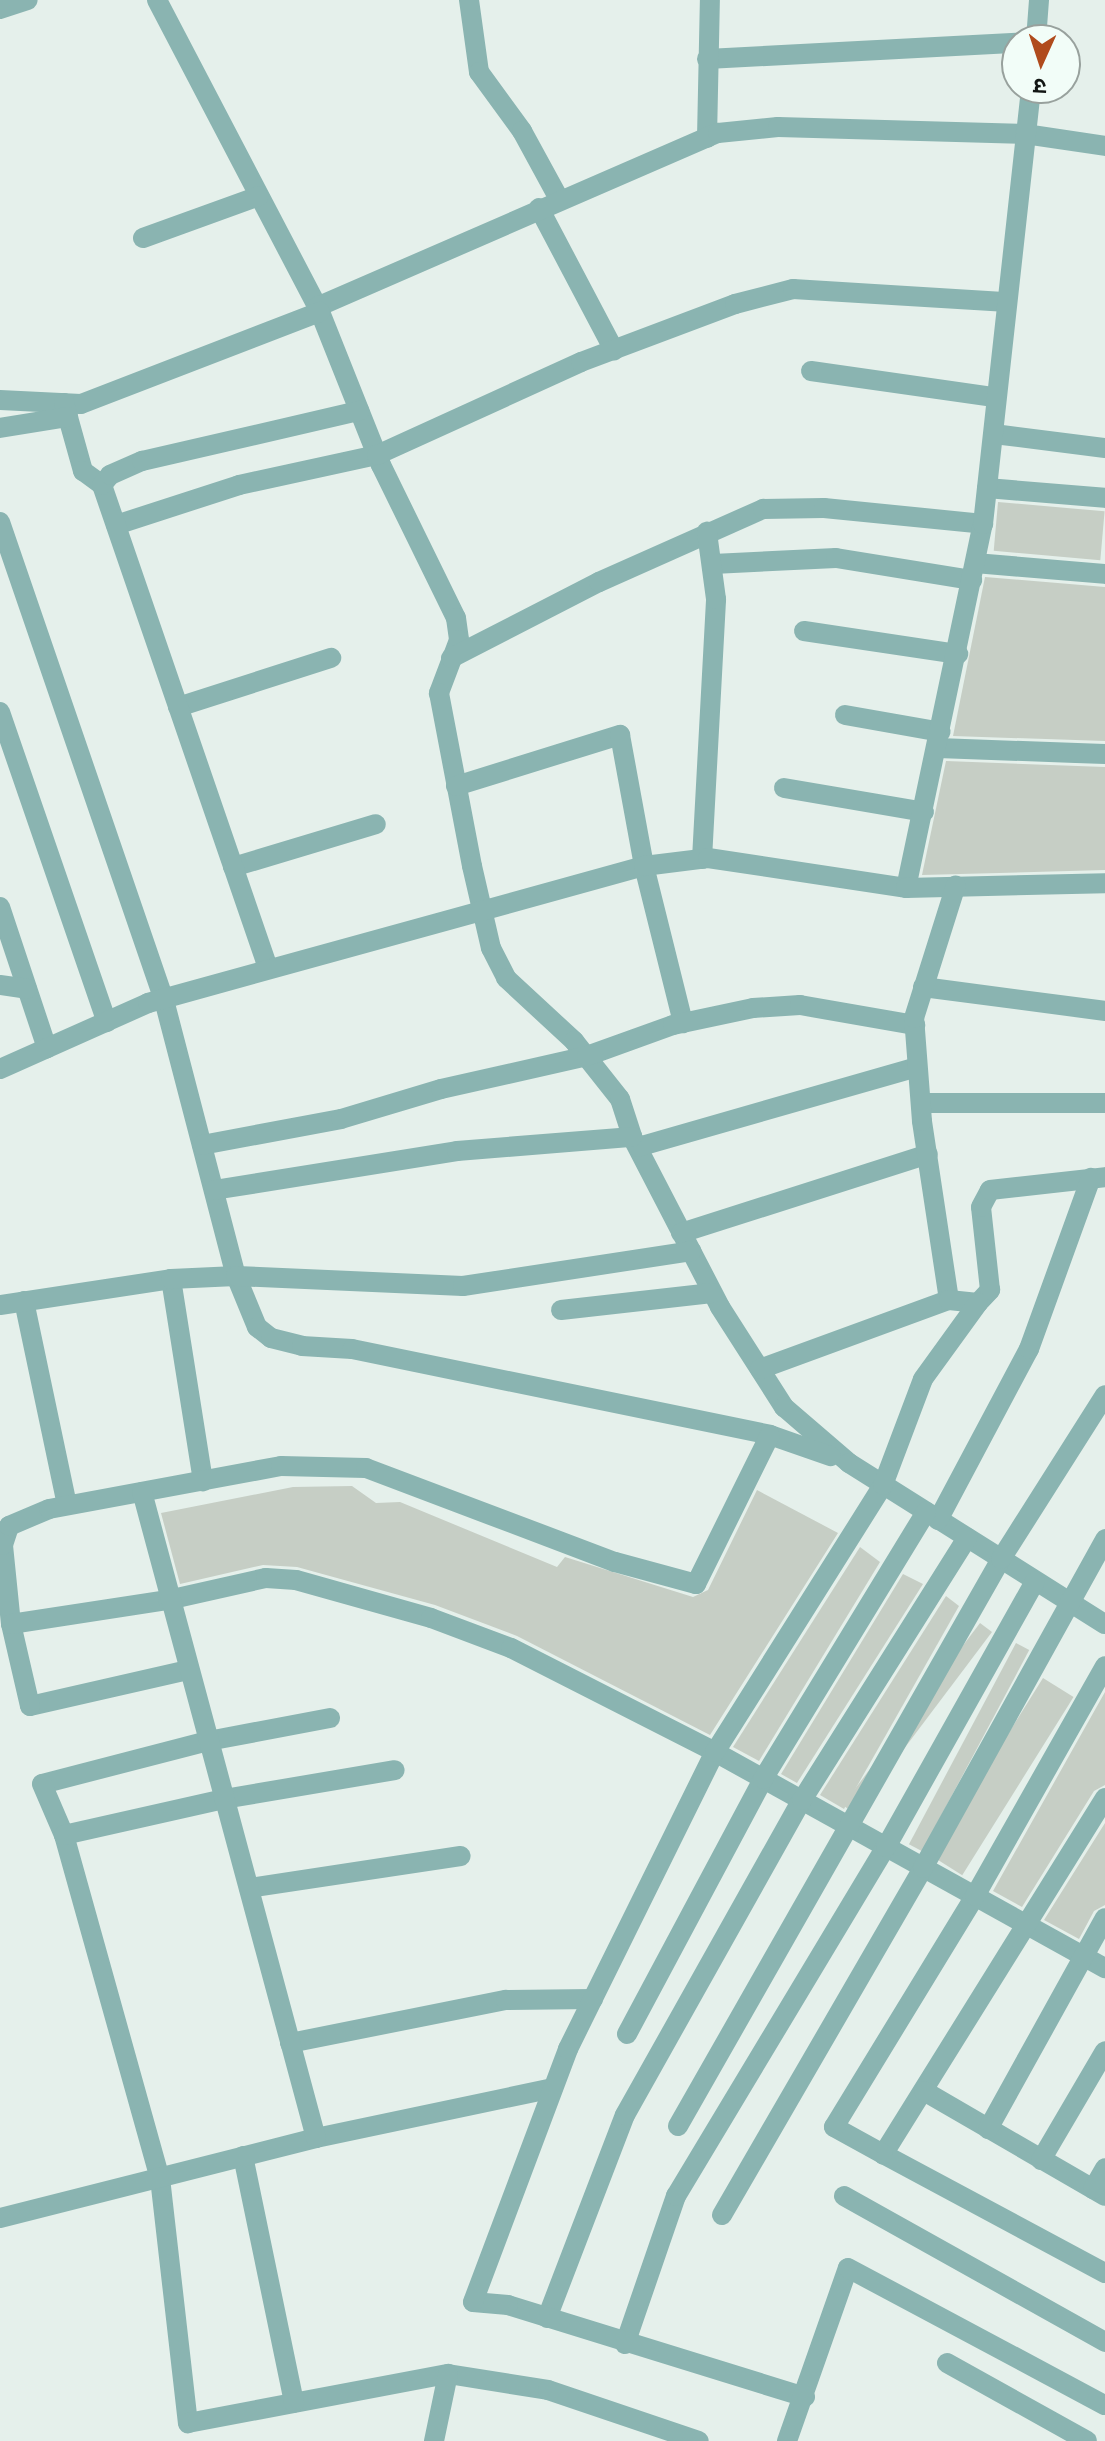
<!DOCTYPE html>
<html>
<head>
<meta charset="utf-8">
<style>
	body { margin:0 }
	#map { position:relative; width:1105px; height:2441px; overflow:hidden; background:#e5f0eb; font-family:"Fira Sans","Noto Sans Devanagari",sans-serif }
	div>[style] { position:absolute }
	[style*='--x'] { left:calc(var(--x)*1px); top:calc(var(--y)*1px); width:calc(var(--w)*1px); rotate:calc(var(--a)*1deg) }
	.building>* { inset:0; background:#c6cec5; transform-origin:0 0 }
	.street>* { height:20px; margin:-10px; padding:0 10px; transform-origin:10px; border-radius:10px; background:#8ab4b1 }
	span { translate:-50% -50%; white-space:nowrap; text-align:center; line-height:1.15; -webkit-text-stroke:7px #f2fdf8; paint-order:stroke }
	.north { position:absolute; left:1001px; top:24px; width:80px; height:80px; box-sizing:border-box; background:#f2fdf8; border:2px solid #98a19d; border-radius:50%; rotate:183deg; font-size:22px; font-weight:700; line-height:32px; text-align:center; color:#121614 }
	.north::after { content:''; display:block; margin:auto; width:28px; height:36px; background:#b04b1d; clip-path:polygon(50% 0,100% 100%,50% 72%,0 100%) }
</style>
</head>
<body>
<div id="map">
	<div class="building">
		<div style="left:998px;top:502px;width:107px;height:49px;rotate:5deg"></div>
		<div style="clip-path:polygon(985px 577px,1105px 587px,1105px 741px,953px 736px)"></div>
		<div style="clip-path:polygon(946px 761px,1105px 767px,1105px 870px,922px 875px)"></div>
		<div style="clip-path:polygon(352px 1486px,376px 1503px,400px 1502px,557px 1567px,565px 1557px,693px 1597px,708px 1590px,757px 1490px,838px 1533px,710px 1735px,517px 1636px,435px 1605px,297px 1567px,263px 1565px,180px 1584px,161px 1513px,293px 1487px)"></div>
		<div style="clip-path:polygon(860px 1547px,880px 1562px,759px 1761px,733px 1747px)"></div>
		<div style="clip-path:polygon(903px 1574px,923px 1584px,797px 1783px,781px 1774px)"></div>
		<div style="clip-path:polygon(946px 1596px,959px 1606px,844px 1809px,820px 1795px)"></div>
		<div style="left:980px;top:1623px;width:15px;height:228px;rotate:37deg"></div>
		<div style="left:1016px;top:1643px;width:15px;height:228px;rotate:28deg"></div>
		<div style="left:1043px;top:1678px;width:36px;height:210px;rotate:32deg"></div>
		<div style="clip-path:polygon(1105px 1692px,1105px 1785px,1094px 1791px,1022px 1907px,993px 1891px)"></div>
		<div style="clip-path:polygon(1105px 1823px,1105px 1905px,1094px 1911px,1079px 1939px,1044px 1920px)"></div>
	</div>
	<div class="street">
		<div style="--x:157;--y:0;--w:352;--a:62.4"></div>
		<div style="--x:320;--y:312;--w:165;--a:68.3"></div>
		<div style="--x:381;--y:465;--w:170;--a:63.9"></div>
		<div style="--x:456;--y:618;--w:22;--a:82"></div>
		<div style="--x:459;--y:640;--w:57;--a:110.7"></div>
		<div style="--x:439;--y:693;--w:176;--a:79.2"></div>
		<div style="--x:472;--y:866;--w:84;--a:77"></div>
		<div style="--x:491;--y:948;--w:34;--a:63"></div>
		<div style="--x:506;--y:978;--w:93;--a:42.8"></div>
		<div style="--x:574;--y:1041;--w:74;--a:51.6"></div>
		<div style="--x:620;--y:1099;--w:40;--a:72"></div>
		<div style="--x:632;--y:1137;--w:191;--a:62.6"></div>
		<div style="--x:720;--y:1307;--w:119;--a:57.4"></div>
		<div style="--x:784;--y:1407;--w:86;--a:40.7"></div>
		<div style="--x:849;--y:1463;--w:302;--a:32.2"></div>
		<div style="--x:469;--y:0;--w:73;--a:82.1"></div>
		<div style="--x:479;--y:72;--w:73;--a:53.9"></div>
		<div style="--x:522;--y:131;--w:77;--a:61.4"></div>
		<div style="--x:0;--y:9;--w:29;--a:-18"></div>
		<div style="--x:1036;--y:40;--w:40;--a:-85.7"></div>
		<div style="--x:707;--y:59;--w:310;--a:-3"></div>
		<div style="--x:707;--y:138;--w:138;--a:-88.8"></div>
		<div style="--x:539;--y:208;--w:161;--a:62.2"></div>
		<div style="--x:143;--y:238;--w:123;--a:-19.9"></div>
		<div style="--x:317;--y:307;--w:437;--a:-23.5"></div>
		<div style="--x:718;--y:133;--w:60;--a:-5.7"></div>
		<div style="--x:778;--y:127;--w:247;--a:1.6"></div>
		<div style="--x:1025;--y:134;--w:81;--a:8.5"></div>
		<div style="--x:811;--y:371;--w:185;--a:8.1"></div>
		<div style="--x:0;--y:400;--w:81;--a:2.8"></div>
		<div style="--x:81;--y:404;--w:256;--a:-21.1"></div>
		<div style="--x:64;--y:403;--w:71;--a:74.4"></div>
		<div style="--x:83;--y:471;--w:24;--a:36"></div>
		<div style="--x:0;--y:428;--w:69;--a:-9.2"></div>
		<div style="--x:994;--y:434;--w:112;--a:7.2"></div>
		<div style="--x:987;--y:488;--w:118;--a:4.8"></div>
		<div style="--x:0;--y:522;--w:505;--a:71.06"></div>
		<div style="--x:164;--y:1000;--w:285;--a:75.4"></div>
		<div style="--x:236;--y:1276;--w:55;--a:67.6"></div>
		<div style="--x:257;--y:1327;--w:18;--a:38"></div>
		<div style="--x:271;--y:1338;--w:32;--a:14"></div>
		<div style="--x:302;--y:1346;--w:50;--a:3.4"></div>
		<div style="--x:352;--y:1349;--w:427;--a:11.6"></div>
		<div style="--x:770;--y:1435;--w:64;--a:19.3"></div>
		<div style="--x:116;--y:525;--w:129;--a:-18"></div>
		<div style="--x:239;--y:485;--w:141;--a:-12.3"></div>
		<div style="--x:377;--y:455;--w:224;--a:-24.5"></div>
		<div style="--x:581;--y:362;--w:165;--a:-20.6"></div>
		<div style="--x:735;--y:304;--w:60;--a:-14.5"></div>
		<div style="--x:793;--y:289;--w:211;--a:3.5"></div>
		<div style="--x:975;--y:563;--w:130;--a:4.8"></div>
		<div style="--x:713;--y:564;--w:123;--a:-2.8"></div>
		<div style="--x:836;--y:558;--w:138;--a:9.2"></div>
		<div style="--x:804;--y:631;--w:156;--a:8.5"></div>
		<div style="--x:451;--y:658;--w:166;--a:-27.2"></div>
		<div style="--x:599;--y:582;--w:180;--a:-24"></div>
		<div style="--x:763;--y:509;--w:61;--a:-0.9"></div>
		<div style="--x:824;--y:508;--w:160;--a:5.7"></div>
		<div style="--x:178;--y:707;--w:161;--a:-17.8"></div>
		<div style="--x:0;--y:712;--w:328;--a:71"></div>
		<div style="--x:845;--y:715;--w:97;--a:10"></div>
		<div style="--x:938;--y:748;--w:167;--a:2.1"></div>
		<div style="--x:456;--y:786;--w:172;--a:-17.3"></div>
		<div style="--x:620;--y:735;--w:133;--a:79.6"></div>
		<div style="--x:644;--y:866;--w:162;--a:76"></div>
		<div style="--x:784;--y:788;--w:142;--a:9.7"></div>
		<div style="--x:702;--y:859;--w:260;--a:-86.9"></div>
		<div style="--x:716;--y:599;--w:68;--a:-97.7"></div>
		<div style="--x:233;--y:867;--w:149;--a:-16.7"></div>
		<div style="--x:906;--y:888;--w:372;--a:-78.1"></div>
		<div style="--x:983;--y:524;--w:439;--a:-83.7"></div>
		<div style="--x:0;--y:907;--w:149;--a:71.6"></div>
		<div style="--x:268;--y:968;--w:511;--a:-108.97"></div>
		<div style="--x:102;--y:485;--w:13;--a:-51"></div>
		<div style="--x:110;--y:475;--w:35;--a:-24"></div>
		<div style="--x:142;--y:461;--w:223;--a:-13"></div>
		<div style="--x:0;--y:985;--w:27;--a:8"></div>
		<div style="--x:923;--y:987;--w:184;--a:7.5"></div>
		<div style="--x:0;--y:1069;--w:162;--a:-24"></div>
		<div style="--x:148;--y:1003;--w:515;--a:-15.44"></div>
		<div style="--x:644;--y:866;--w:64;--a:-7.1"></div>
		<div style="--x:708;--y:858;--w:200;--a:8.6"></div>
		<div style="--x:906;--y:888;--w:199;--a:-1.4"></div>
		<div style="--x:921;--y:1103;--w:184;--a:0"></div>
		<div style="--x:202;--y:1145;--w:141;--a:-10.6"></div>
		<div style="--x:341;--y:1119;--w:104;--a:-16.7"></div>
		<div style="--x:441;--y:1089;--w:150;--a:-12.7"></div>
		<div style="--x:587;--y:1056;--w:91;--a:-19.8"></div>
		<div style="--x:673;--y:1025;--w:82;--a:-12"></div>
		<div style="--x:753;--y:1008;--w:47;--a:-3.7"></div>
		<div style="--x:800;--y:1005;--w:117;--a:9.9"></div>
		<div style="--x:638;--y:1147;--w:290;--a:-16"></div>
		<div style="--x:214;--y:1190;--w:246;--a:-9.1"></div>
		<div style="--x:457;--y:1151;--w:176;--a:-4.6"></div>
		<div style="--x:681;--y:1233;--w:259;--a:-17.7"></div>
		<div style="--x:171;--y:1279;--w:205;--a:81"></div>
		<div style="--x:949;--y:1300;--w:181;--a:-98.6"></div>
		<div style="--x:922;--y:1121;--w:103;--a:-94.4"></div>
		<div style="--x:914;--y:1018;--w:139;--a:-72.5"></div>
		<div style="--x:24;--y:1301;--w:208;--a:78.1"></div>
		<div style="--x:0;--y:1305;--w:173;--a:-8.6"></div>
		<div style="--x:171;--y:1279;--w:65;--a:-2.6"></div>
		<div style="--x:236;--y:1276;--w:227;--a:2.5"></div>
		<div style="--x:463;--y:1286;--w:231;--a:-8.7"></div>
		<div style="--x:561;--y:1310;--w:152;--a:-6.4"></div>
		<div style="--x:760;--y:1369;--w:201;--a:-20.1"></div>
		<div style="--x:949;--y:1300;--w:29;--a:6"></div>
		<div style="--x:978;--y:1303;--w:18;--a:-47"></div>
		<div style="--x:990;--y:1290;--w:83;--a:-96.2"></div>
		<div style="--x:981;--y:1207;--w:19;--a:-62"></div>
		<div style="--x:990;--y:1190;--w:116;--a:-6.4"></div>
		<div style="--x:938;--y:1520;--w:194;--a:-62"></div>
		<div style="--x:1029;--y:1349;--w:182;--a:-70.1"></div>
		<div style="--x:11;--y:1624;--w:79;--a:-95.8"></div>
		<div style="--x:3;--y:1545;--w:20;--a:-72"></div>
		<div style="--x:9;--y:1526;--w:43;--a:-23"></div>
		<div style="--x:49;--y:1509;--w:236;--a:-10.5"></div>
		<div style="--x:281;--y:1466;--w:85;--a:1.3"></div>
		<div style="--x:366;--y:1468;--w:266;--a:20.7"></div>
		<div style="--x:615;--y:1562;--w:84;--a:15.2"></div>
		<div style="--x:696;--y:1584;--w:166;--a:-63.6"></div>
		<div style="--x:188;--y:1670;--w:162;--a:167.2"></div>
		<div style="--x:30;--y:1706;--w:84;--a:-103"></div>
		<div style="--x:11;--y:1624;--w:159;--a:-8.7"></div>
		<div style="--x:168;--y:1600;--w:100;--a:-12.7"></div>
		<div style="--x:266;--y:1578;--w:30;--a:4"></div>
		<div style="--x:296;--y:1580;--w:140;--a:15.7"></div>
		<div style="--x:431;--y:1618;--w:85;--a:20.6"></div>
		<div style="--x:511;--y:1648;--w:229;--a:27"></div>
		<div style="--x:715;--y:1752;--w:446;--a:29"></div>
		<div style="--x:330;--y:1718;--w:124;--a:169.3"></div>
		<div style="--x:208;--y:1741;--w:171;--a:165.5"></div>
		<div style="--x:42;--y:1784;--w:56;--a:66.7"></div>
		<div style="--x:64;--y:1835;--w:356;--a:74.4"></div>
		<div style="--x:160;--y:2178;--w:247;--a:83.5"></div>
		<div style="--x:188;--y:2423;--w:265;--a:-10.7"></div>
		<div style="--x:448;--y:2374;--w:101;--a:9.1"></div>
		<div style="--x:548;--y:2390;--w:159;--a:18.7"></div>
		<div style="--x:1105;--y:1798;--w:420;--a:121.9"></div>
		<div style="--x:883;--y:2154;--w:252;--a:28.2"></div>
		<div style="--x:64;--y:1835;--w:164;--a:-12.7"></div>
		<div style="--x:224;--y:1799;--w:173;--a:-9.6"></div>
		<div style="--x:249;--y:1888;--w:214;--a:-8.6"></div>
		<div style="--x:627;--y:2034;--w:289;--a:-61.9"></div>
		<div style="--x:763;--y:1779;--w:313;--a:-58.6"></div>
		<div style="--x:290;--y:2043;--w:220;--a:-11.3"></div>
		<div style="--x:506;--y:2000;--w:87;--a:-0.7"></div>
		<div style="--x:924;--y:2091;--w:209;--a:30.1"></div>
		<div style="--x:678;--y:2126;--w:653;--a:-60.33"></div>
		<div style="--x:1001;--y:1559;--w:194;--a:-57.6"></div>
		<div style="--x:988;--y:2129;--w:241;--a:-61"></div>
		<div style="--x:316;--y:2138;--w:242;--a:-11.9"></div>
		<div style="--x:883;--y:2154;--w:56;--a:-151.1"></div>
		<div style="--x:834;--y:2127;--w:271;--a:-58.6"></div>
		<div style="--x:975;--y:1896;--w:264;--a:-60.5"></div>
		<div style="--x:243;--y:2156;--w:252;--a:78.3"></div>
		<div style="--x:1041;--y:2160;--w:126;--a:-59.6"></div>
		<div style="--x:1093;--y:2189;--w:24;--a:-60"></div>
		<div style="--x:844;--y:2196;--w:299;--a:29.2"></div>
		<div style="--x:722;--y:2215;--w:401;--a:-59.9"></div>
		<div style="--x:923;--y:1868;--w:376;--a:-61"></div>
		<div style="--x:0;--y:2218;--w:326;--a:-14.2"></div>
		<div style="--x:316;--y:2138;--w:669;--a:-105.07"></div>
		<div style="--x:547;--y:2318;--w:217;--a:-69"></div>
		<div style="--x:625;--y:2115;--w:361;--a:-60.7"></div>
		<div style="--x:802;--y:1800;--w:310;--a:-57.8"></div>
		<div style="--x:625;--y:2344;--w:157;--a:-71"></div>
		<div style="--x:676;--y:2196;--w:407;--a:-59"></div>
		<div style="--x:886;--y:1847;--w:304;--a:-60.7"></div>
		<div style="--x:947;--y:2363;--w:160;--a:29.1"></div>
		<div style="--x:805;--y:2397;--w:311;--a:-162.8"></div>
		<div style="--x:508;--y:2305;--w:35;--a:-175"></div>
		<div style="--x:473;--y:2302;--w:270;--a:-69.4"></div>
		<div style="--x:568;--y:2049;--w:331;--a:-63.7"></div>
		<div style="--x:715;--y:1752;--w:315;--a:-57.8"></div>
		<div style="--x:883;--y:1485;--w:113;--a:-69.3"></div>
		<div style="--x:923;--y:1379;--w:94;--a:-54.1"></div>
		<div style="--x:434;--y:2441;--w:68;--a:-78.2"></div>
		<div style="--x:787;--y:2441;--w:183;--a:-70.6"></div>
		<div style="--x:848;--y:2268;--w:291;--a:28.1"></div>
	</div>
	<div class="north">उ</div>
</div>
</body>
</html>
